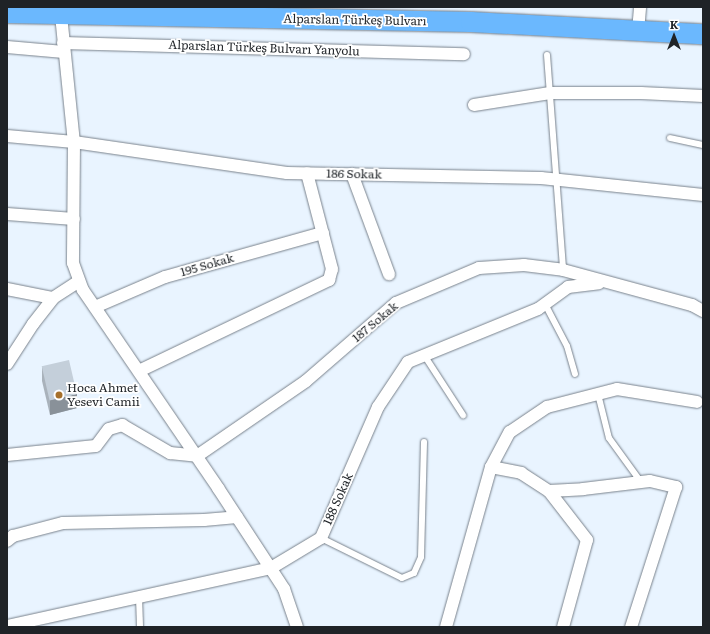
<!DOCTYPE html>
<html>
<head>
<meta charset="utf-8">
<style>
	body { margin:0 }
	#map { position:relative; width:710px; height:634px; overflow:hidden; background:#e9f4ff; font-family:Literata,serif }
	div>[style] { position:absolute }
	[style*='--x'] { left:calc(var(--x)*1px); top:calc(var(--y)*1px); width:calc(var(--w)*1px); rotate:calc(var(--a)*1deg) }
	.roads { filter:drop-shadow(0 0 1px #79828c) drop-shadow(0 0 1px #79828c) }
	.service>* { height:6px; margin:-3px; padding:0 3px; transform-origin:3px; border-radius:3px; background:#fff }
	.minor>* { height:12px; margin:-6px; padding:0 6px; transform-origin:6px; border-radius:6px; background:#fff }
	.trunk>* { height:20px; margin:-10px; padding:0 10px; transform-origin:10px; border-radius:10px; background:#6bb8fe }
	.wall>* { inset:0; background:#a9b2bb }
	.shaded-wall>* { inset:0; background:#899199 }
	.building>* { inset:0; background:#c4cfda; transform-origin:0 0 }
	.dots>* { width:11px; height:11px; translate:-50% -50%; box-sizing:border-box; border:2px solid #fff; border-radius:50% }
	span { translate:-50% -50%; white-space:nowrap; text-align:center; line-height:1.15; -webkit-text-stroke:3.5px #fff; paint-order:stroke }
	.street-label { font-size:12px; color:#1f2327 }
	.poi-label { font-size:12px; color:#1f2327 }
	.left { translate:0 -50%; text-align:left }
	.frame { position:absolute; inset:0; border:8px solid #1f2327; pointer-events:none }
	.north { position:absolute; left:654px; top:16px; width:40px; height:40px; -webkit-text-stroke:3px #fff; paint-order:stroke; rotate:0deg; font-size:11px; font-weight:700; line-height:16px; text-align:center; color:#1f2327 }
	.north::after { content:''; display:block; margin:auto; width:14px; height:18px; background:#1f2327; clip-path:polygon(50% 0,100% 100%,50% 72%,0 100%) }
</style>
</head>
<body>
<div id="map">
	<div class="roads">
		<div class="service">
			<div style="--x:547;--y:55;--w:216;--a:85.7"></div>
			<div style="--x:670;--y:138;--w:34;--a:12"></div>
			<div style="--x:545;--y:304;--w:47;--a:62.4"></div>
			<div style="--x:567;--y:346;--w:29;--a:74"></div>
			<div style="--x:424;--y:355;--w:72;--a:57"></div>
			<div style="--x:598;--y:394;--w:45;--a:76"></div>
			<div style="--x:609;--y:438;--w:54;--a:54"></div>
			<div style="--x:321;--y:538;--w:90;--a:26.3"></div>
			<div style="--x:402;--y:578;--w:13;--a:-23"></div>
			<div style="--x:414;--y:573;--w:17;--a:-66"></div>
			<div style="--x:421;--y:557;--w:115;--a:-88.5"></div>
			<div style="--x:139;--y:597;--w:30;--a:88"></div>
		</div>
		<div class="minor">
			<div style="--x:61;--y:15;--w:128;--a:84.2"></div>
			<div style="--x:74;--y:142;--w:121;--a:90.5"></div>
			<div style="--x:73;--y:263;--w:29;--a:70"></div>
			<div style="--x:83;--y:290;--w:240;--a:55.7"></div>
			<div style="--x:218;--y:488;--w:121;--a:56.8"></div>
			<div style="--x:284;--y:589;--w:40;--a:71.1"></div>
			<div style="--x:638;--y:31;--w:24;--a:-85"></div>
			<div style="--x:63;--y:43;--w:401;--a:1.6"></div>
			<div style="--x:7;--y:47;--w:57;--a:5"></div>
			<div style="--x:474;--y:105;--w:77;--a:-9"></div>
			<div style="--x:550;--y:93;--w:91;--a:0"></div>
			<div style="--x:641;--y:93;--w:62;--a:2.8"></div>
			<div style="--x:7;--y:136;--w:67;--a:5.1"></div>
			<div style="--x:74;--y:142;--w:215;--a:8.3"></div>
			<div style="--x:287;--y:173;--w:254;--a:1.1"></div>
			<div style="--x:541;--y:178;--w:163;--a:6"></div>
			<div style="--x:352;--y:174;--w:107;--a:69.7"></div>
			<div style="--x:7;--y:214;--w:67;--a:4.3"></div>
			<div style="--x:7;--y:289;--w:47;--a:11.1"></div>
			<div style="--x:53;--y:298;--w:31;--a:-33"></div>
			<div style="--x:95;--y:307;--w:76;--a:-23.2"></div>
			<div style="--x:165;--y:277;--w:164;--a:-15.6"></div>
			<div style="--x:7;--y:364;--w:48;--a:-57"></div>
			<div style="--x:33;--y:324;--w:33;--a:-52"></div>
			<div style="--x:139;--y:371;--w:211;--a:-25.6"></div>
			<div style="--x:329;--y:280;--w:11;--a:-75"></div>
			<div style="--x:332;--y:269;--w:99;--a:-104.6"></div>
			<div style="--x:7;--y:455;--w:89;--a:-5.8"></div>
			<div style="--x:96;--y:446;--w:21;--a:-53"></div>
			<div style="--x:109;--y:429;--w:14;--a:-17"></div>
			<div style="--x:122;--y:425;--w:56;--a:30.3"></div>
			<div style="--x:170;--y:453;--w:27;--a:6"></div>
			<div style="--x:197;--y:456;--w:132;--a:-34.5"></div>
			<div style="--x:306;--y:381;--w:119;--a:-40.9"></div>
			<div style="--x:396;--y:303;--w:90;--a:-22.9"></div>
			<div style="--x:479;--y:268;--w:45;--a:-3.8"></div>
			<div style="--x:524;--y:265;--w:39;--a:7"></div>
			<div style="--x:563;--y:270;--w:134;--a:15.2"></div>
			<div style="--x:692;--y:305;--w:13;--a:29"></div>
			<div style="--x:491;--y:467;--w:31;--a:11"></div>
			<div style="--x:521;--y:473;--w:33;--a:33"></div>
			<div style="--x:549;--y:491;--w:34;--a:-3"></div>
			<div style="--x:583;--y:489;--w:67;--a:-6.8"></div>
			<div style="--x:650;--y:481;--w:27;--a:13"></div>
			<div style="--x:676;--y:487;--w:147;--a:107.8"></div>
			<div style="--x:549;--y:491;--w:62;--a:52.2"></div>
			<div style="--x:587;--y:540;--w:90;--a:105.4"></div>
			<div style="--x:7;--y:541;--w:8;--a:-40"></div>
			<div style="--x:13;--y:536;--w:52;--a:-14.6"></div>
			<div style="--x:63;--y:523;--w:141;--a:-1.2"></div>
			<div style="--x:204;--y:520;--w:33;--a:-5"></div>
			<div style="--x:7;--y:626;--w:270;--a:-12.4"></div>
			<div style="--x:271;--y:568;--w:58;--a:-31"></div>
			<div style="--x:321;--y:538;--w:143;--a:-66.5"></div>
			<div style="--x:378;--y:407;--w:54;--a:-56.3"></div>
			<div style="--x:408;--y:362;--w:140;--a:-22.2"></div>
			<div style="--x:538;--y:309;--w:37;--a:-36"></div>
			<div style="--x:568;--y:287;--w:31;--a:-7"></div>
			<div style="--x:446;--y:627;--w:166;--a:-74.3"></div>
			<div style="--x:491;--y:467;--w:40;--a:-62"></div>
			<div style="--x:510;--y:432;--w:45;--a:-34"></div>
			<div style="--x:547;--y:407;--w:72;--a:-14.4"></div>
			<div style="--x:617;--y:389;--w:81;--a:9.2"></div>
		</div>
		<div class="trunk">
			<div style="--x:7;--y:13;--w:464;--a:1.1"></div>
			<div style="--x:471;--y:22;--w:232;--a:3"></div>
		</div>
	</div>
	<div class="wall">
		<div style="clip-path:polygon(42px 366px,77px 408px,50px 415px,42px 381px)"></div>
	</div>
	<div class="shaded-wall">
		<div style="clip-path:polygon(77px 394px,77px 408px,50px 415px,50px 400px)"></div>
	</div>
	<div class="building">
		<div style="left:69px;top:360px;width:35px;height:28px;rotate:77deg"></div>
	</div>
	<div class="dots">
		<div style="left:59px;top:395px;background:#a6702b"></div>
	</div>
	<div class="street-label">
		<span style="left:355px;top:20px;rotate:1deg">Alparslan Türkeş Bulvarı</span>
		<span style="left:264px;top:48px;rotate:2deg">Alparslan Türkeş Bulvarı Yanyolu</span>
		<span style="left:354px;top:174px;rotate:1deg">186 Sokak</span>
		<span style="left:207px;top:265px;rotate:-16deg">195 Sokak</span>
		<span style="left:375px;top:322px;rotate:-40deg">187 Sokak</span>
		<span style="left:338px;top:499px;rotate:-66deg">188 Sokak</span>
	</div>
	<div class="poi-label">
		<span class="left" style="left:67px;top:395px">Hoca Ahmet<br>Yesevi Camii</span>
	</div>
	<div class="frame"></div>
	<div class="north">K</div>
</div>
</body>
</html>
